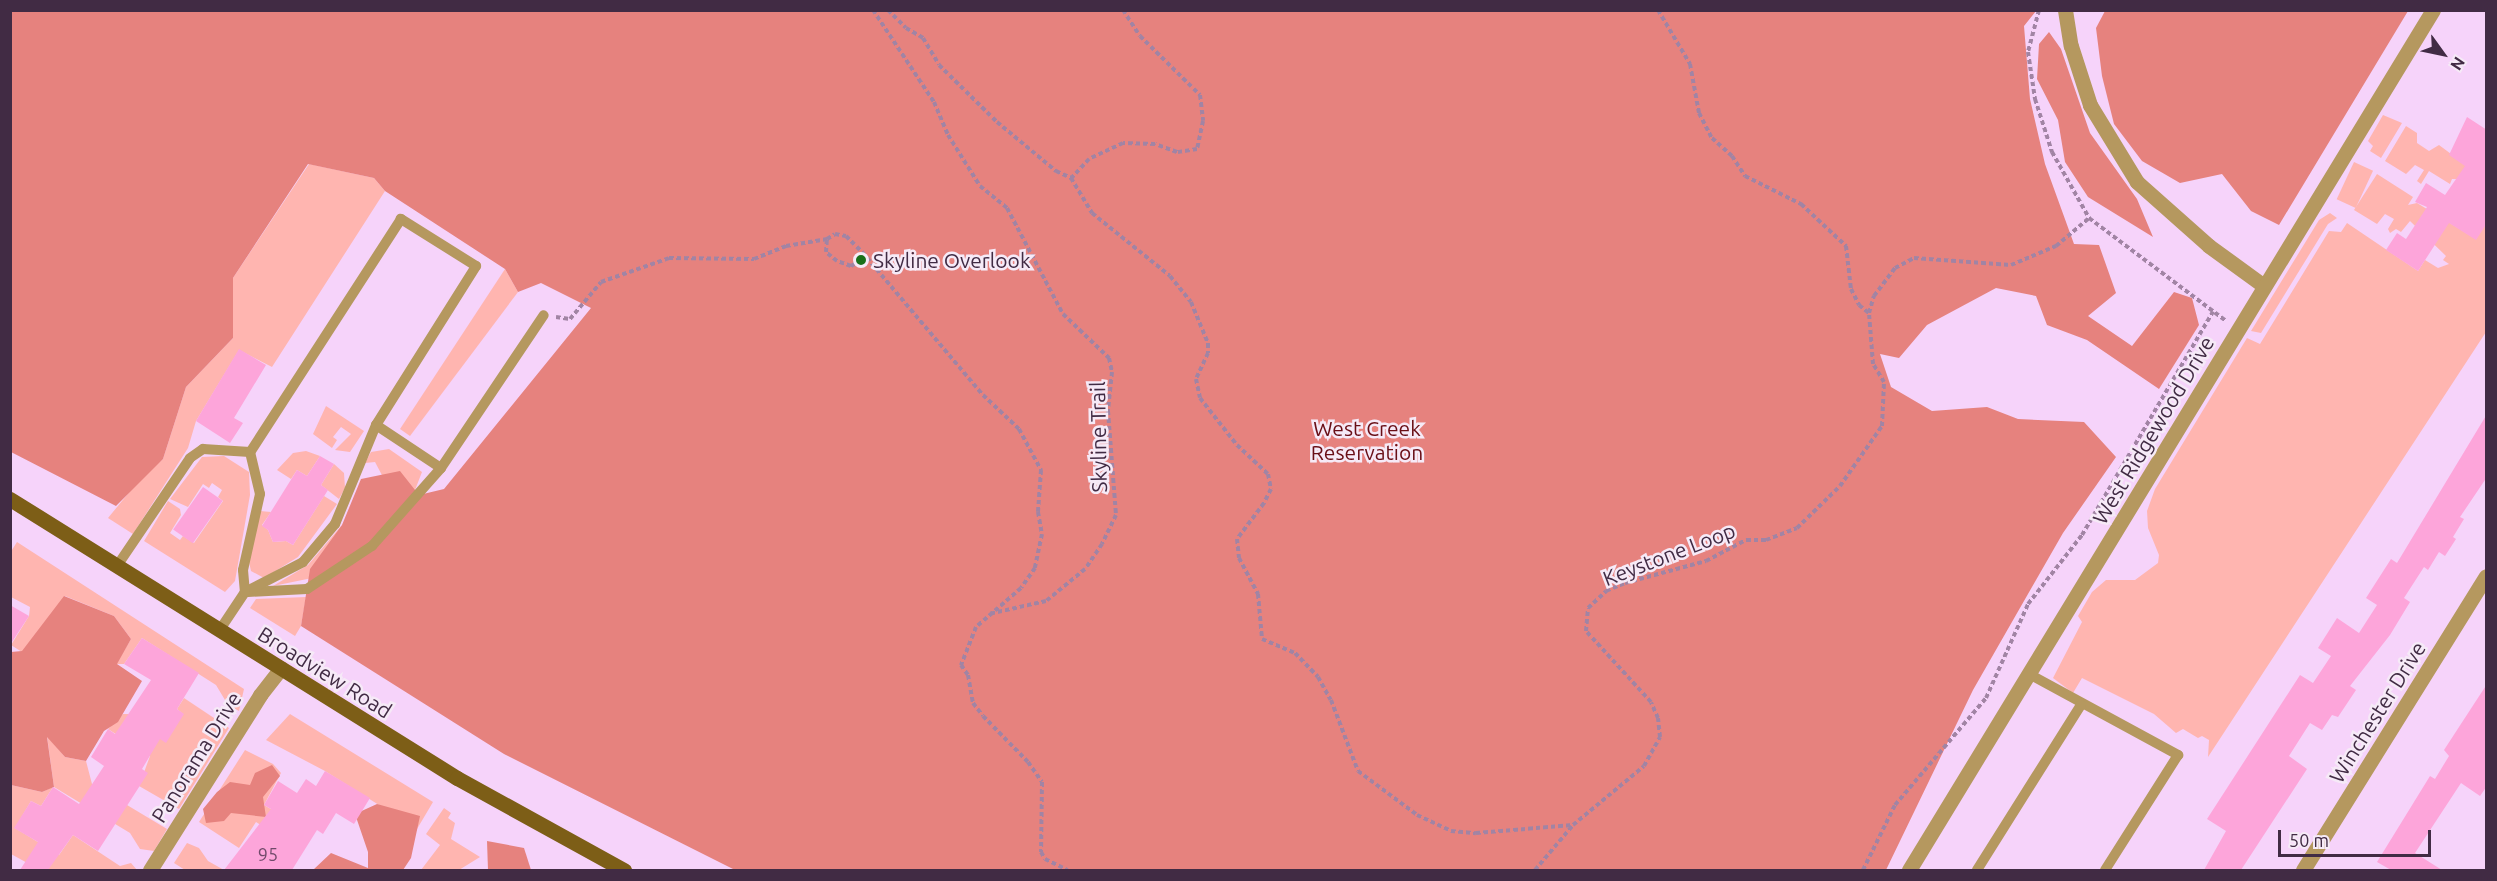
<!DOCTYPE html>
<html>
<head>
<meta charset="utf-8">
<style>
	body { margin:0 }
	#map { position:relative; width:2497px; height:881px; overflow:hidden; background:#f6d3fa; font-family:Ubuntu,sans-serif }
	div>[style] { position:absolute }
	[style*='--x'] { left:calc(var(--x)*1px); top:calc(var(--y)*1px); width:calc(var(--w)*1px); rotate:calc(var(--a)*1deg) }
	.green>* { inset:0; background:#ffb5b0; transform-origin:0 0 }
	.forest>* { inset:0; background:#e6827e }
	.building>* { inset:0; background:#fda5da; transform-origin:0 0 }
	.path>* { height:4px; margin-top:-2px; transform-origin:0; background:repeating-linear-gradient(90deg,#a184a4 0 4.5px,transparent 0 7.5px) }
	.service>* { height:10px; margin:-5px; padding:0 5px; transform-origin:5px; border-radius:5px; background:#b5985f }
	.minor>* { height:15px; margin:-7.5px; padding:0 7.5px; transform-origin:7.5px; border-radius:7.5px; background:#b5985f }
	.tertiary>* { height:15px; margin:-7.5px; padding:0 7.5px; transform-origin:7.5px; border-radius:7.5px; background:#b5985f }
	.primary>* { height:15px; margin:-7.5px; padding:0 7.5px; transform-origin:7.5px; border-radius:7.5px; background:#7d5e17 }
	.dots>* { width:16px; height:16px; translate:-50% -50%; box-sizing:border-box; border:3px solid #f6eaf7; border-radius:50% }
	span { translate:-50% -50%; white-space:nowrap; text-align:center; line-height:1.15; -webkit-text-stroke:5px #f6eaf7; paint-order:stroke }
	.number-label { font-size:18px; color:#704a6a }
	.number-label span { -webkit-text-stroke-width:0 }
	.poi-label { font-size:21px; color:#412b44 }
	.left { translate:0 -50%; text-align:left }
	.park-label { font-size:21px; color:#690e16 }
	.street-label { font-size:21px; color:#412b44 }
	.frame { position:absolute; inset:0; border:12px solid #412b44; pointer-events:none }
	.north { position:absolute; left:2413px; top:24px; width:60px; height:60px; -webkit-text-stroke:4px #f6eaf7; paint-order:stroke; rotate:123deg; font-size:16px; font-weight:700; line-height:24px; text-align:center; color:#412b44 }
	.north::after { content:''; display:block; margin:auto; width:21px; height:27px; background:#412b44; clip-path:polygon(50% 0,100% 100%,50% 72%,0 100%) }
	.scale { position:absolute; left:2278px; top:830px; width:153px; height:27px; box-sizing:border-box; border:3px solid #412b44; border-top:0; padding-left:8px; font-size:18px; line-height:21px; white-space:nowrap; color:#412b44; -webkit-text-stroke:4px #f6eaf7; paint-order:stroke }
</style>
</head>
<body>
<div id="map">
	<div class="green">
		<div style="clip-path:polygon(2383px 115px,2402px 123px,2381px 158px,2370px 151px,2373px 146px,2368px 141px)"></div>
		<div style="clip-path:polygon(2406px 126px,2417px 133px,2417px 143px,2429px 151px,2439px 145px,2486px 180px,2452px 179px,2450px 184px,2429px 171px,2421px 184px,2417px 181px,2424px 170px,2415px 165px,2406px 174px,2385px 161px)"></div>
		<div style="left:2354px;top:162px;width:21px;height:41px;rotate:25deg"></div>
		<div style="clip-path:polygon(309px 164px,374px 178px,385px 191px,272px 367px,239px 350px,196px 421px,188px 448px,133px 534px,108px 518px,141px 478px,163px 459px,186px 387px,233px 338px,233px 278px)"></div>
		<div style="clip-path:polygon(2377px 174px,2413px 197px,2408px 205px,2417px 203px,2476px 239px,2486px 223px,2486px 332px,2208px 757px,2209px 740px,2202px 736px,2198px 738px,2183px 729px,2176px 733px,2154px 714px,2082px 678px,2073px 693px,2053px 678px,2082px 622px,2078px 616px,2092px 592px,2106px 580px,2135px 580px,2158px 563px,2159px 555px,2148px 528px,2147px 511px,2155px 489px,2247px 338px,2260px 344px,2329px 231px,2341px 232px,2347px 223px,2418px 271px,2425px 260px,2438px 268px,2449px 264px,2443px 260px,2446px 256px,2410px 221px,2401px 232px,2396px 229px,2390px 233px,2388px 229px,2394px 219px,2385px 214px,2377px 224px,2354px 210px)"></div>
		<div style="clip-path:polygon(2330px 213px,2337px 218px,2328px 224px,2261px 333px,2251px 331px,2319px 220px)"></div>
		<div style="clip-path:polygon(505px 269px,518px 292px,410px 436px,400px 429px)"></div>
		<div style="clip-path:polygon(326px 406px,364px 431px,350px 452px,335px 450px,351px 434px,341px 427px,333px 437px,337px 440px,332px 448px,313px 434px)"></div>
		<div style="clip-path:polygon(389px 449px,422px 472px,415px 490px,384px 479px,375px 462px,365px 463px,371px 452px)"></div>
		<div style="clip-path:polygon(306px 451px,320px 456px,307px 476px,297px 470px,291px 479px,277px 470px,293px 453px)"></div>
		<div style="clip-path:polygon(224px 456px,249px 472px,250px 495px,235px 581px,225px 592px,144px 541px,168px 501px,180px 509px,181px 515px,170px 533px,180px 540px,183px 536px,194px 543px,223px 501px,218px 497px,222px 490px,212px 483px,209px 488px,203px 484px,188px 507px,170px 499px,202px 457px)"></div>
		<div style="clip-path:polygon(334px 464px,344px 473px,345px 488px,339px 499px,321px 485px)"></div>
		<div style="clip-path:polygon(324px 496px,337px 504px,298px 557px,264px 578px,251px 571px,249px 562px,260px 511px,271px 512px,262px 525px,268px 530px,273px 542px,286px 541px,293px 545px)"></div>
		<div style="clip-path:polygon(342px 525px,317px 577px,273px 586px,308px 565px)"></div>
		<div style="clip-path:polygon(17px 542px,244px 689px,239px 711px,228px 705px,216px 685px,142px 638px,124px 664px,116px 664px,131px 639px,114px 616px,65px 596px,22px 652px,11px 645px,29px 616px,30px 607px,11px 597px,10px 553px)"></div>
		<div style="clip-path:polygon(306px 597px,301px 626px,295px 636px,250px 608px,256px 599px)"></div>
		<div style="clip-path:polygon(184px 698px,229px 728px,179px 809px,139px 786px,150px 756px,108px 729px,123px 714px,183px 714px,177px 709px)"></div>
		<div style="clip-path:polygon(290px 714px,433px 802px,417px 829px,325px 771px,266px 740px)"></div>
		<div style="clip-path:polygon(47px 736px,65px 757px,86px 761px,92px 784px,167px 829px,154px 851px,140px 849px,130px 833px,54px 787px)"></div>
		<div style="clip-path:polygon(245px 750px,273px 764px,281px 773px,264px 805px,286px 818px,300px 850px,256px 822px,239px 848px,199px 822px)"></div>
		<div style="clip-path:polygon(11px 785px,42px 792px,53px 787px,41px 806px,31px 801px,15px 828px,59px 855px,73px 835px,120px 866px,131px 863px,137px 870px,40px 870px,11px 854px)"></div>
		<div style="clip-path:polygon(444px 808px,451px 813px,448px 818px,455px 823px,451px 839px,480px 857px,459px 870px,421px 870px,440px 845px,426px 834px)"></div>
		<div style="clip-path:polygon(187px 843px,199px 848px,208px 861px,224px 870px,185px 870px,174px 863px)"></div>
	</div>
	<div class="forest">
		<div style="clip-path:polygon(10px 11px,2036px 11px,2024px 26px,2030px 99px,2045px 164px,2074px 244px,2099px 245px,2116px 293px,2088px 316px,2132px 346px,2174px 292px,2192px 298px,2199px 325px,2159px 389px,2087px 340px,2047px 325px,2036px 296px,1996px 288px,1927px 325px,1899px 358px,1880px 354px,1891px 387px,1932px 411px,1987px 407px,2018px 419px,2084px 422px,2116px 457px,2063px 533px,1973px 690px,1886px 870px,735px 870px,504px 754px,301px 626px,310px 569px,342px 525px,361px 479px,400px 471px,419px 495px,444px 489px,591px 308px,541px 283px,518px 292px,505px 269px,385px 191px,374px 178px,308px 164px,233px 278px,233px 338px,186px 387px,163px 459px,116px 506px,11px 452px)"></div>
		<div style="clip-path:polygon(2105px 11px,2105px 10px,2408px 11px,2279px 225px,2251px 211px,2222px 174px,2180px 183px,2142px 161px,2114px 124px,2102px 76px,2096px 28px)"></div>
		<div style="clip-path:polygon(2049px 32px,2061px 49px,2090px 133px,2137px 199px,2153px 237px,2088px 197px,2065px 162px,2058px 120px,2037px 79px,2039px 44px)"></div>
		<div style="clip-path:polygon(64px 596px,114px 616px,131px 639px,117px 664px,142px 681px,118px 722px,104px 731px,86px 761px,65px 757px,47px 737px,54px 787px,42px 792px,11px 785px,11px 652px,22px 651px)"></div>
		<div style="clip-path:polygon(272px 765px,280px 776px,263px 797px,266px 817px,231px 813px,224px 821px,206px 823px,203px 809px,217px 792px,230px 782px,250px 785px,255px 773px)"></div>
		<div style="clip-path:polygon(377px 804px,420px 816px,411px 858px,403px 870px,313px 870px,331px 853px,368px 868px,368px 852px,355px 814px)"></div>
		<div style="clip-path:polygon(487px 841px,524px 848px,531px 870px,488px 870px)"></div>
	</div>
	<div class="building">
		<div style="clip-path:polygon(2467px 117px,2487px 130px,2487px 223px,2476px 240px,2449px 223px,2418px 271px,2386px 250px,2397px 233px,2406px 239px,2427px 207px,2415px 202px,2426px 183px,2445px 195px,2465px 166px,2449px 155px)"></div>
		<div style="clip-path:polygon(239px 349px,266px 365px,234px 418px,243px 423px,230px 443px,196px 421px)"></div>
		<div style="clip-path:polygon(2487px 414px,2487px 477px,2460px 517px,2464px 519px,2453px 537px,2456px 539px,2445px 556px,2439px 552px,2428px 570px,2424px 567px,2404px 598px,2410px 602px,2390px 635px,2350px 686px,2356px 690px,2338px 717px,2332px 715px,2322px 730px,2310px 723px,2289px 756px,2307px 769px,2241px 870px,2204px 870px,2226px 831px,2207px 819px,2300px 675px,2313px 683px,2331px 656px,2318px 648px,2337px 618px,2359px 633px,2377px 605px,2366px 598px,2391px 559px,2397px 563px)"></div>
		<div style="clip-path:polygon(320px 456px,334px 464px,321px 485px,328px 490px,293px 545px,286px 541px,273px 542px,268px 530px,262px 526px,297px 470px,307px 476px)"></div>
		<div style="left:203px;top:487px;width:24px;height:52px;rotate:35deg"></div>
		<div style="clip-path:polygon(10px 605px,29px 616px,10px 645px)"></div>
		<div style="clip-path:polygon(142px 638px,199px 673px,177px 709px,184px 714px,166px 743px,160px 739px,142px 769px,148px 773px,98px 851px,73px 835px,48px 870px,20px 870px,38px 842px,14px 828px,31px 801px,41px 806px,53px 787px,79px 804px,104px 766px,91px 757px,108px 729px,115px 734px,151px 680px,124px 664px)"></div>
		<div style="clip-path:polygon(2487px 684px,2487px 786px,2480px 796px,2461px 783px,2415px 853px,2442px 870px,2391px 870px,2377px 862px,2430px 776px,2435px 779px,2449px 756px,2444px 750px)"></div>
		<div style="clip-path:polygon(325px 771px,370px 798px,354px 824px,336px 813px,323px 834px,317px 830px,292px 870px,224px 870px,271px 809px,264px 805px,278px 781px,297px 793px,306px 779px,316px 786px)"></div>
	</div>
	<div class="path">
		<div style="--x:873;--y:10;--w:110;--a:56.5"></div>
		<div style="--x:934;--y:102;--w:36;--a:67"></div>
		<div style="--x:948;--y:135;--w:60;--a:57.9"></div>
		<div style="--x:980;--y:186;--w:35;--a:39"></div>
		<div style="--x:1007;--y:208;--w:120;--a:62.2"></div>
		<div style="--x:1063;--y:314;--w:64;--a:43.7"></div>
		<div style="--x:1109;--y:358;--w:14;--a:78"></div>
		<div style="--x:1112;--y:372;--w:39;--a:96"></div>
		<div style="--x:1108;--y:411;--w:104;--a:85.6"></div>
		<div style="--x:1116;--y:515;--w:32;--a:116"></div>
		<div style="--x:1102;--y:544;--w:30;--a:124"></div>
		<div style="--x:1085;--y:569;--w:50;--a:140.6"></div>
		<div style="--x:1046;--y:601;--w:58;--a:167.2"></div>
		<div style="--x:888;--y:10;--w:25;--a:45"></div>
		<div style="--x:906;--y:28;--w:20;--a:30"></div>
		<div style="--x:923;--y:38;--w:31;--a:59"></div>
		<div style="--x:939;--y:65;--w:81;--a:44.5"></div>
		<div style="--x:997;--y:122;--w:77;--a:39.7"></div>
		<div style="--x:1056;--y:171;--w:17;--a:25"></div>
		<div style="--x:1123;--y:10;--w:31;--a:57"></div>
		<div style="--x:1140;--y:36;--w:84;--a:44.5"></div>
		<div style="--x:1200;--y:95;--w:26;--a:83"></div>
		<div style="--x:1203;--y:121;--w:29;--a:102"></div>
		<div style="--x:1197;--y:149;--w:20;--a:171"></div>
		<div style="--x:1177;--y:152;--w:23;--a:-160"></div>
		<div style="--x:1155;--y:144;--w:32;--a:-178"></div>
		<div style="--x:1123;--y:143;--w:38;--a:155"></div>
		<div style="--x:1089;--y:159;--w:26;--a:133"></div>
		<div style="--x:1071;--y:178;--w:41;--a:59"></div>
		<div style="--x:1092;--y:213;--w:100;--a:38.9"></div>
		<div style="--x:1170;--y:276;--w:33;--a:51"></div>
		<div style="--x:1191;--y:302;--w:44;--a:67.5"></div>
		<div style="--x:1208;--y:343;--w:10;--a:90"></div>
		<div style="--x:1208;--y:353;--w:29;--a:115"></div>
		<div style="--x:1196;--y:379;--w:19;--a:78"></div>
		<div style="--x:1200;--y:398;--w:60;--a:51.8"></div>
		<div style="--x:1237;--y:445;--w:42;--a:43.1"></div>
		<div style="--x:1268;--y:474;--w:15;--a:79"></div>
		<div style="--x:1271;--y:489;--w:16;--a:117"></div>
		<div style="--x:1264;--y:503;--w:45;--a:126.9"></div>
		<div style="--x:1237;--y:539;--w:19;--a:84"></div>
		<div style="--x:1239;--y:558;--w:41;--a:62.2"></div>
		<div style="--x:1258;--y:594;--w:45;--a:84.9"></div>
		<div style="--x:1262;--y:639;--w:36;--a:23"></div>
		<div style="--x:1295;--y:653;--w:33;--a:46"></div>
		<div style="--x:1318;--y:677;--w:26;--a:61"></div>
		<div style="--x:1331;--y:700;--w:76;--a:69.2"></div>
		<div style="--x:1358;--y:771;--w:74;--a:36.7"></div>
		<div style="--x:1417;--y:815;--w:38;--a:25"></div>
		<div style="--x:1451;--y:831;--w:25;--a:5"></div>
		<div style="--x:1476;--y:833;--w:97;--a:-4.7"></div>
		<div style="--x:1573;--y:825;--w:92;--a:-39.7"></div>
		<div style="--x:1644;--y:766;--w:33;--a:-61"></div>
		<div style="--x:1660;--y:737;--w:19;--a:-96"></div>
		<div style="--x:1658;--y:718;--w:17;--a:-114"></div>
		<div style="--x:1651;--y:702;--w:96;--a:-132.5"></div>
		<div style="--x:1586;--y:631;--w:23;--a:-85"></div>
		<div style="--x:1588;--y:608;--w:25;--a:-43"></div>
		<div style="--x:1606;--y:591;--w:21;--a:-23"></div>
		<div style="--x:1625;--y:583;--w:84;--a:-15.2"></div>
		<div style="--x:1706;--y:561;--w:45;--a:-27.7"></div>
		<div style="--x:1746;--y:540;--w:20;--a:0"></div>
		<div style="--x:1766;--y:540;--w:33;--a:-21"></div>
		<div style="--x:1797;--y:528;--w:60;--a:-44.3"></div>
		<div style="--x:1840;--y:486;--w:73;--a:-55"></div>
		<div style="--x:1882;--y:426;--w:44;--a:-87.4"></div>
		<div style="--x:1884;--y:382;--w:21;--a:-121"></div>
		<div style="--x:1873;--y:364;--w:51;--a:-94.5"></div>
		<div style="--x:1869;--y:313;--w:18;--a:-74"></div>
		<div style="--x:1874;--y:296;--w:35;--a:-53"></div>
		<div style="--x:1895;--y:268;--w:21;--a:-28"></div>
		<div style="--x:1914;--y:258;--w:97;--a:4.1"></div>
		<div style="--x:2011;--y:265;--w:49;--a:-22.9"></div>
		<div style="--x:2056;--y:246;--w:43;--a:-40.3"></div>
		<div style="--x:1658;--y:10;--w:63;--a:59.3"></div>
		<div style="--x:1690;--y:64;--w:50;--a:79.6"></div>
		<div style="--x:1699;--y:113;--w:28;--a:63"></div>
		<div style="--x:1712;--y:138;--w:27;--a:42"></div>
		<div style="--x:1732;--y:156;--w:24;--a:57"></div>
		<div style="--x:1745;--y:176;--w:63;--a:26.6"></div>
		<div style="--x:1801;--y:204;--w:62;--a:43"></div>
		<div style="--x:1846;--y:246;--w:43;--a:83.4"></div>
		<div style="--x:1851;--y:289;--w:18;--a:63"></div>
		<div style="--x:1859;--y:305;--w:13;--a:39"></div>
		<div style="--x:2039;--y:10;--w:43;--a:104.7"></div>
		<div style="--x:2028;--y:52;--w:48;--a:81.5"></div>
		<div style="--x:2035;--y:99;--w:56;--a:72.2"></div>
		<div style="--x:2052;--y:152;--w:76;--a:60.7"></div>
		<div style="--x:2089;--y:218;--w:170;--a:36.9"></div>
		<div style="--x:861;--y:260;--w:12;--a:149"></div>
		<div style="--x:851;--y:266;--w:15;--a:-160"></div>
		<div style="--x:837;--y:261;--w:14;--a:-141"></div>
		<div style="--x:826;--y:252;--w:13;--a:-86"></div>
		<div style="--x:827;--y:239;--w:9;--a:-32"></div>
		<div style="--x:835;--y:234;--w:11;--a:10"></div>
		<div style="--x:846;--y:236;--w:23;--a:45"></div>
		<div style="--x:862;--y:252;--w:187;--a:49.8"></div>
		<div style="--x:983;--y:395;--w:50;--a:43.4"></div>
		<div style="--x:1019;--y:429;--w:47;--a:61.8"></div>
		<div style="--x:1041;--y:470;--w:42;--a:94.1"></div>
		<div style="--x:1038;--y:512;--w:22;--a:80"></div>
		<div style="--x:1042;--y:534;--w:35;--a:102"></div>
		<div style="--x:1035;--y:568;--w:24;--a:125"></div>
		<div style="--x:1021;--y:588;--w:60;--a:139.1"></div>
		<div style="--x:976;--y:627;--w:41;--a:111.5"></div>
		<div style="--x:961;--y:665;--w:12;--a:55"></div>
		<div style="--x:968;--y:675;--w:28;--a:80"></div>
		<div style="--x:973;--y:703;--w:16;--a:52"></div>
		<div style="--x:983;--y:716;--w:64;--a:45.6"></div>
		<div style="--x:1028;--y:762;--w:24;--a:55"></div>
		<div style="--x:1042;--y:782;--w:70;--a:90.8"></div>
		<div style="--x:1041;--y:852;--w:8;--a:60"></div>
		<div style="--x:1045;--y:859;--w:25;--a:26"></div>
		<div style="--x:556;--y:317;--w:14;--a:8"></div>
		<div style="--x:570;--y:319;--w:48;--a:-50"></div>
		<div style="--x:601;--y:282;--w:72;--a:-19.4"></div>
		<div style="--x:669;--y:258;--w:85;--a:0.7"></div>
		<div style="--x:754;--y:259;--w:35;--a:-22"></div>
		<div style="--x:786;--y:246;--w:42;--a:-9.7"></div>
		<div style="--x:1535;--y:870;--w:59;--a:-49.8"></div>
		<div style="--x:1863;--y:870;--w:72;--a:-63.8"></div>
		<div style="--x:1895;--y:805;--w:140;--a:-49.6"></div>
		<div style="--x:1986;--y:698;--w:103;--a:-65.9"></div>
		<div style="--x:2028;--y:604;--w:88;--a:-52"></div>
		<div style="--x:2082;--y:535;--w:259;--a:-59.6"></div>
	</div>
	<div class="service">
		<div style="--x:376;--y:425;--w:78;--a:33.5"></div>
		<div style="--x:441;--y:468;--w:184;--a:-56.1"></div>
		<div style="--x:117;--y:566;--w:130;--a:-55.9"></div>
		<div style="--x:190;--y:458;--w:16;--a:-35"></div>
		<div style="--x:203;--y:449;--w:47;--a:3.7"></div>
		<div style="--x:248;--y:592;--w:59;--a:-2.9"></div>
		<div style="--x:307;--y:589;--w:78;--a:-33.5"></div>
		<div style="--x:372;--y:546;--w:104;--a:-48.5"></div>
		<div style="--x:219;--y:631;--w:47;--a:-56.3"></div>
		<div style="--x:245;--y:592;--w:65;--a:-27.3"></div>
		<div style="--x:303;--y:562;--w:50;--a:-49.9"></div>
		<div style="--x:335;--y:524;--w:107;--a:-67.5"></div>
		<div style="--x:376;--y:425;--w:188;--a:-57.8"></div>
		<div style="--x:476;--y:266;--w:89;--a:-147.9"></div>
		<div style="--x:401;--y:219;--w:278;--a:122.9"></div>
		<div style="--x:250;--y:452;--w:43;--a:76.6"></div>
		<div style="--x:260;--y:494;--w:78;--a:102.6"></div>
		<div style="--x:243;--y:570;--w:22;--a:85"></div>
		<div style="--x:2029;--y:674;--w:170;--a:28.5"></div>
		<div style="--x:2178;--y:755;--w:136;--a:122.4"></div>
		<div style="--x:1977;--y:870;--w:195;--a:-57.8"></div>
	</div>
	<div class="minor">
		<div style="--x:2065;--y:10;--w:36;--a:81"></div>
		<div style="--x:2071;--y:46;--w:62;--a:72.1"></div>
		<div style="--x:2090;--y:105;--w:90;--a:58.6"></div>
		<div style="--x:2137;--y:182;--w:96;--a:41.6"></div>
		<div style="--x:2209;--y:246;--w:68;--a:36"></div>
		<div style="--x:150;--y:870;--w:207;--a:-57.8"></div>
		<div style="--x:260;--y:695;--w:34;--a:-52"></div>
		<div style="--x:2303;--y:870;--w:346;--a:-58.1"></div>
	</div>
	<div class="tertiary">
		<div style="--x:1909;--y:870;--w:1007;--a:-58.65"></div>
	</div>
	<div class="primary">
		<div style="--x:10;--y:499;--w:527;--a:31.97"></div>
		<div style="--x:457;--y:778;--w:191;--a:28.9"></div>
	</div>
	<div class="dots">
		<div style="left:861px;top:260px;background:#19701a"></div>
	</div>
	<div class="number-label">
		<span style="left:268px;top:854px">95</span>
	</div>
	<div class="poi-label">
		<span class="left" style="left:873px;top:260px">Skyline Overlook</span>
	</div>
	<div class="park-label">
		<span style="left:1367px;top:440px">West Creek<br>Reservation</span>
	</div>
	<div class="street-label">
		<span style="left:2153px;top:430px;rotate:-59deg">West Ridgewood Drive</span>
		<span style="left:1098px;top:437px;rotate:-91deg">Skyline Trail</span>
		<span style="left:1669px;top:554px;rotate:-21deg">Keystone Loop</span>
		<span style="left:325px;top:672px;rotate:32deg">Broadview Road</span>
		<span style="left:2377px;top:712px;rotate:-58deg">Winchester Drive</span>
		<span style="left:196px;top:757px;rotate:-58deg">Panorama Drive</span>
	</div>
	<div class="frame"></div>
	<div class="north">N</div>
	<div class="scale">50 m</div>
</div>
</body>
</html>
